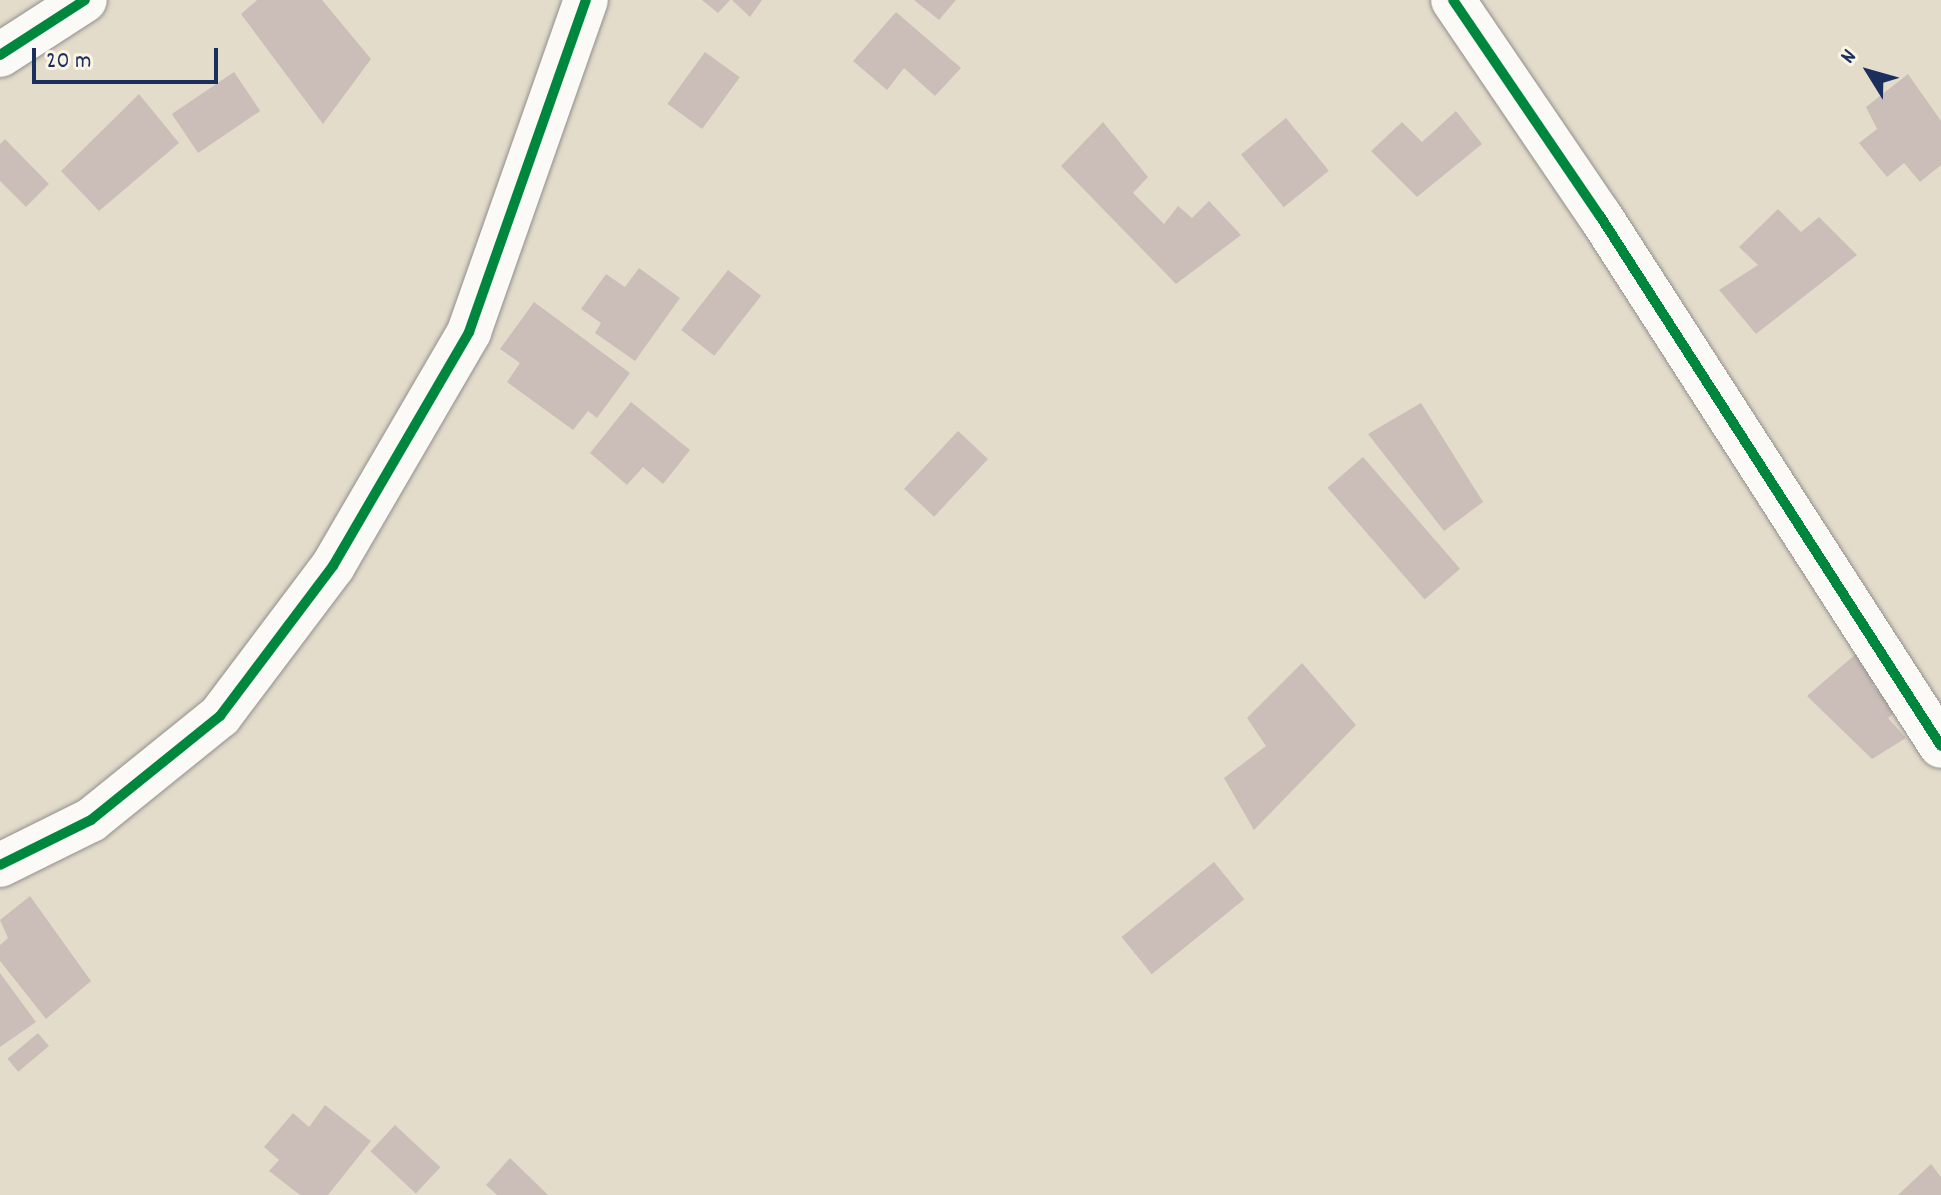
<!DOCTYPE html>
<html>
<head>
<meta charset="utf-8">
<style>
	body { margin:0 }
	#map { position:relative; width:1941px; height:1195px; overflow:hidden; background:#e4dcca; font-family:Dekko,sans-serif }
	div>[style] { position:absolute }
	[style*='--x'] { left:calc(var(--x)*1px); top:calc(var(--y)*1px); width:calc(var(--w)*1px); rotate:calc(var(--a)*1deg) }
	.building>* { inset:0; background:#cbbeb9; transform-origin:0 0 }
	.roads { filter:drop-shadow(0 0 2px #908f8e) drop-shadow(0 0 2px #908f8e) }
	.minor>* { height:44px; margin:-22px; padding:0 22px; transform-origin:22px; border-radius:22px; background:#fbfaf7 }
	.cycleway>* { height:10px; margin:-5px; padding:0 5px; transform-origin:5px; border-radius:5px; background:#00873e }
	span { translate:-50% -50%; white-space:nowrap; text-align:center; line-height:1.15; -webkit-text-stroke:8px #fcf5e5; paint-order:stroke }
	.north { position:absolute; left:1829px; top:32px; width:80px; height:80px; -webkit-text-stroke:6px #fcf5e5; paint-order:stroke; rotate:307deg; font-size:22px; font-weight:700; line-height:32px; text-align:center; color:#1b2f5e }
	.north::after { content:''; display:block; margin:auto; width:28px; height:36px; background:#1b2f5e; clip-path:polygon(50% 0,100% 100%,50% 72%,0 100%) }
	.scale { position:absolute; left:32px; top:48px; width:186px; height:36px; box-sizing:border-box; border:4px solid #1b2f5e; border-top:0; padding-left:10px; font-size:24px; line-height:28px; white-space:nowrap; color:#1b2f5e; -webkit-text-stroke:6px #fcf5e5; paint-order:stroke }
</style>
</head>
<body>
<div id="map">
	<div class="building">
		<div style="clip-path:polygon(257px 0,322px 0,371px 59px,323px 124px,241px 14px)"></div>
		<div style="clip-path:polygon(702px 0,730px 0,718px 13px)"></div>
		<div style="clip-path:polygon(732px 0,762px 0,750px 17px)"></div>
		<div style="clip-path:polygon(914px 0,956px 0,939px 20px)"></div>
		<div style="clip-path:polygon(896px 12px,961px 68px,935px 96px,904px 68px,887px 90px,853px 61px)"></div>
		<div style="left:705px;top:52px;width:43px;height:64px;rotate:36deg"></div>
		<div style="left:234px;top:72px;width:47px;height:75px;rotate:56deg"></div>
		<div style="clip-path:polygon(1908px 74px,1941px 121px,1941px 165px,1920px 182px,1904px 163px,1887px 177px,1859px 143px,1877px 129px,1866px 107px)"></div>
		<div style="clip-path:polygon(139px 94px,179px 143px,99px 211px,61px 171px)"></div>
		<div style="clip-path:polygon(1456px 111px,1482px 144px,1417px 197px,1371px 151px,1402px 122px,1422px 142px)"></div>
		<div style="left:1286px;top:118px;width:68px;height:58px;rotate:51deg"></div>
		<div style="clip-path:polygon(1103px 122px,1148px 177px,1133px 193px,1164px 224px,1178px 206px,1192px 218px,1209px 201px,1241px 235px,1176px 284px,1061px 166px)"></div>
		<div style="clip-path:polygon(5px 139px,49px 184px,26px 207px,0 181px,0 144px)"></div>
		<div style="clip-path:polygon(1778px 209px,1801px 232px,1819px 217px,1857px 255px,1756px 334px,1719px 290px,1758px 265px,1739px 247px)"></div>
		<div style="clip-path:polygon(639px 268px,680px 298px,635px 361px,595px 333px,601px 323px,581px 309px,606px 274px,625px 287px)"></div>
		<div style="left:728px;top:270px;width:42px;height:76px;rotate:38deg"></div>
		<div style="clip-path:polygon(534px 302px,630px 373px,597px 418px,588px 411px,573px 430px,507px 382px,520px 363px,500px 349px)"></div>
		<div style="clip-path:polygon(631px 402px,690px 450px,663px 484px,643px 467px,627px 485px,590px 453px)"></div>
		<div style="clip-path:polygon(1421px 403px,1483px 502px,1444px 531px,1368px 434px)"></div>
		<div style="left:958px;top:431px;width:41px;height:79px;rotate:43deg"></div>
		<div style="left:1363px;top:457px;width:148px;height:47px;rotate:49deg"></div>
		<div style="clip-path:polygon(1858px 652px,1882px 677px,1872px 685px,1898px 710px,1888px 718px,1906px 738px,1872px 759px,1807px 696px)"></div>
		<div style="clip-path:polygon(1302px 663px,1356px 725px,1254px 830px,1224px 778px,1266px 746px,1247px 718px)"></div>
		<div style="left:1214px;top:862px;width:48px;height:119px;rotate:51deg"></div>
		<div style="clip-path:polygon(30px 896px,91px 981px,46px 1019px,0 961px,0 945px,8px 938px,0 920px)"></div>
		<div style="clip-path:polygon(0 973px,36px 1022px,0 1047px)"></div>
		<div style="left:38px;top:1033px;width:17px;height:40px;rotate:50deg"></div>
		<div style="clip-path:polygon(325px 1105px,371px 1141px,328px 1195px,300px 1195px,269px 1171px,279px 1160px,264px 1147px,293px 1113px,309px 1127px)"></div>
		<div style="left:395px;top:1125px;width:62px;height:36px;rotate:43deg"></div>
		<div style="clip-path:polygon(510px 1158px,548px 1195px,497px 1195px,486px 1185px)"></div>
		<div style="clip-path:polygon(1931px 1164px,1941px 1177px,1941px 1195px,1898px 1195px)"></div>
	</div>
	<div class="roads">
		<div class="minor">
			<div style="--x:1453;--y:0;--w:261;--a:55.8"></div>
			<div style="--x:1600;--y:216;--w:630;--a:57.24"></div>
			<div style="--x:0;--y:55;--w:101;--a:-32.9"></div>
			<div style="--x:0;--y:865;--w:102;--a:-26.3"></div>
			<div style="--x:91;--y:820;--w:166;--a:-38.9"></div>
			<div style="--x:220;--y:716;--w:188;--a:-53"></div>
			<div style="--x:333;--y:566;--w:271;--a:-59.8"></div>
			<div style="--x:469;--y:332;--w:352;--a:-70.6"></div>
		</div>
	</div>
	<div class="cycleway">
		<div style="--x:1453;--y:0;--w:261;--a:55.8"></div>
		<div style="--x:1600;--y:216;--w:630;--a:57.24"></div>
		<div style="--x:0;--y:55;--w:101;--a:-32.9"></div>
		<div style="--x:0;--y:865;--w:102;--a:-26.3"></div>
		<div style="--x:91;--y:820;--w:166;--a:-38.9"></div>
		<div style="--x:220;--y:716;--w:188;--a:-53"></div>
		<div style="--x:333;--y:566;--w:271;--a:-59.8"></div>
		<div style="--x:469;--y:332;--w:352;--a:-70.6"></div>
	</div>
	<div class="north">N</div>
	<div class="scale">20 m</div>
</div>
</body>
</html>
